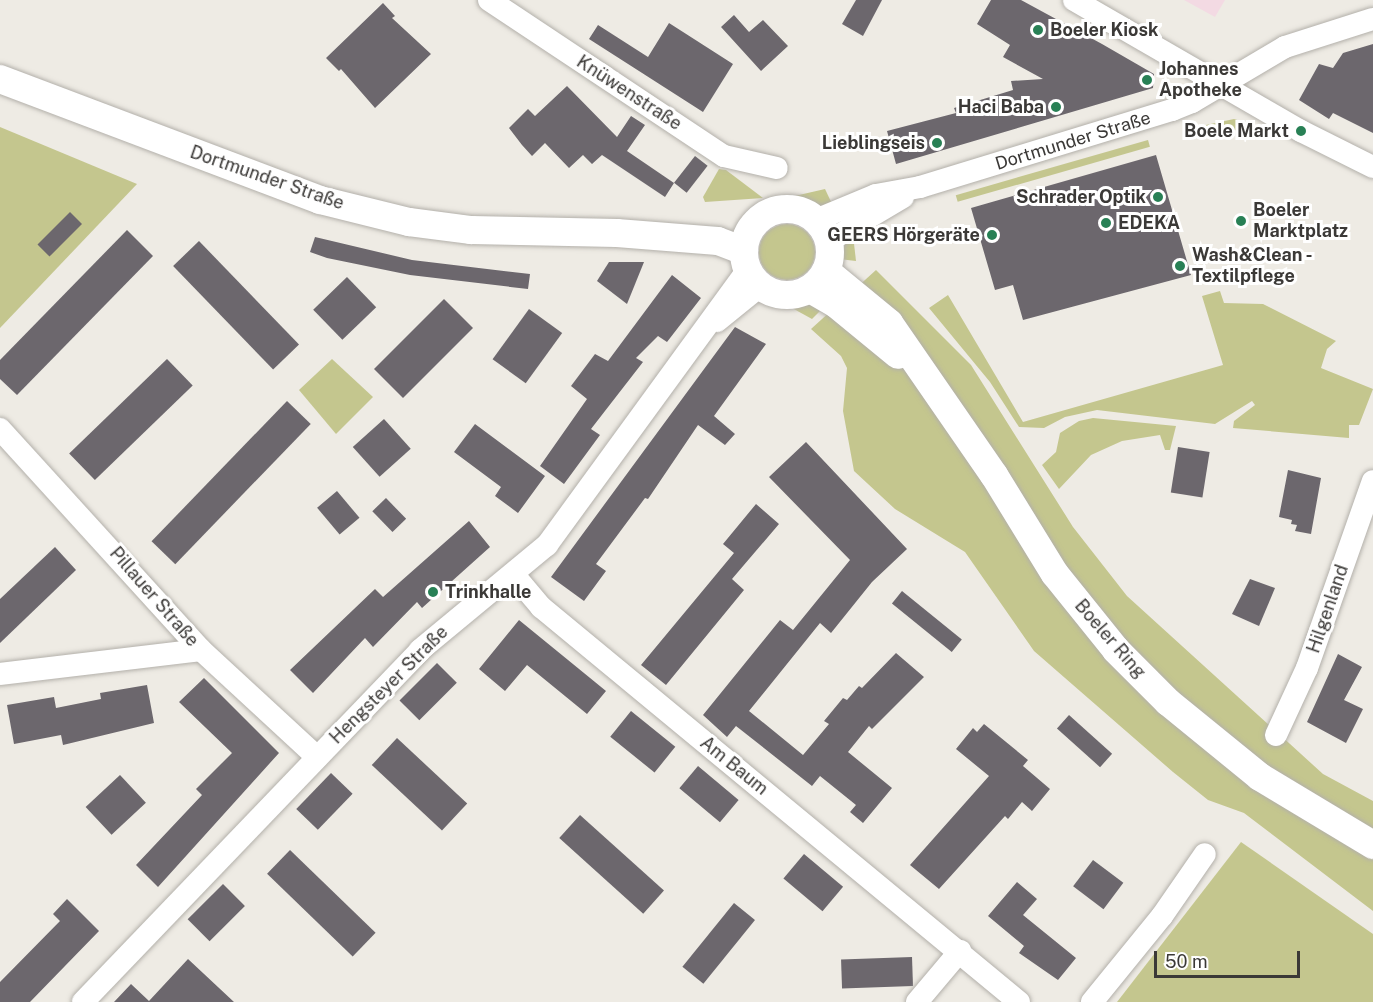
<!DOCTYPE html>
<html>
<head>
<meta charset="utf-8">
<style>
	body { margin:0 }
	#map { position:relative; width:1373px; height:1002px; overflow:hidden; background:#eeebe4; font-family:"Public Sans",sans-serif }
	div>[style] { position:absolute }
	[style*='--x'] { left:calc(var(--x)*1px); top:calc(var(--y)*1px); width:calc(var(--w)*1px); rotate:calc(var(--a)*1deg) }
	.commercial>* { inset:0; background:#f3dae3 }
	.green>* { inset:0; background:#c4c68e; transform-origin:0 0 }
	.round { border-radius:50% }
	.building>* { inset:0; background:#6c676d; transform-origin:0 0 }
	.roads { filter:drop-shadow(0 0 2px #b3b0aa) drop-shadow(0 0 2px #b3b0aa) }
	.minor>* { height:22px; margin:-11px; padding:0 11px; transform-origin:11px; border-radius:11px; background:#fff }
	.major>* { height:28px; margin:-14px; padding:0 14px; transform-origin:14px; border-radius:14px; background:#fff }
	.major>.ring { margin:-14px; padding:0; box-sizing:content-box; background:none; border:28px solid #fff; border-radius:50% }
	.dots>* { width:16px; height:16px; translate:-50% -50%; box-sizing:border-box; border:3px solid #fff; border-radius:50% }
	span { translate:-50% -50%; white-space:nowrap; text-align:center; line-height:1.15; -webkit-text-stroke:6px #fff; paint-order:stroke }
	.poi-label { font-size:18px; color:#3b3937; font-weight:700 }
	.left { translate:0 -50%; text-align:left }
	.right { translate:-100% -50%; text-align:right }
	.street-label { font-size:18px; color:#3b3937 }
	.scale { position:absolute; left:1154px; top:951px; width:146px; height:27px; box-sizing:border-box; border:3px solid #3b3937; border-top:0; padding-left:8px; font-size:18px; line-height:21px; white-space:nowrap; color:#3b3937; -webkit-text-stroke:4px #fff; paint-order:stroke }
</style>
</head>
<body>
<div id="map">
	<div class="commercial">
		<div style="clip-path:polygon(1184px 0,1225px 0,1215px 17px)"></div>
	</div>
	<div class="green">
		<div style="clip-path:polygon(1234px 119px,1266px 129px,1264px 133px,1233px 130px,1232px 126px,1227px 129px,1192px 128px)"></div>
		<div style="clip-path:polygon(0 127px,137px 184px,0 328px)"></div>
		<div style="left:1148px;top:140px;width:7px;height:200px;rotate:74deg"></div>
		<div style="clip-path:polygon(719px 169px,726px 170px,763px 198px,705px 202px,703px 197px)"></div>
		<div style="clip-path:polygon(825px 189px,833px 206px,819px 207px,786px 198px)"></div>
		<div class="round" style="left:759px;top:224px;width:56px;height:56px"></div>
		<div style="clip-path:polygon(853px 235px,856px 261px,839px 259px,843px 247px)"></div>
		<div style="clip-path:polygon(876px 270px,971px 365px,1073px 527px,1127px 596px,1323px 774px,1373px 801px,1373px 911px,1244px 813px,1208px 800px,1173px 772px,1034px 651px,965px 552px,895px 509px,854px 471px,843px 411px,847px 368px,841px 356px,811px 329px)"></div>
		<div style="clip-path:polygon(1220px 291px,1224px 303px,1263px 304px,1336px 341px,1327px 349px,1321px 368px,1373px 389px,1359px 425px,1349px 425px,1349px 438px,1233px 428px,1234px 421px,1255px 405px,1252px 401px,1215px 424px,1097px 410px,1065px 417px,1044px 428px,1019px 427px,990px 382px,929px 308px,948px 295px,1023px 422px,1223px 365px,1202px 296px)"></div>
		<div style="clip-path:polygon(808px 301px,820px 311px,812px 319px,783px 303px)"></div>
		<div style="clip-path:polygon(332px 359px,373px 397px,336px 434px,299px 390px)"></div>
		<div style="clip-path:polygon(1093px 418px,1176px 426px,1170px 450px,1165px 450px,1160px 435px,1122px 441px,1091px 455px,1059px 489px,1042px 465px,1056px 452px,1060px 433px,1079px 421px)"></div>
		<div style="clip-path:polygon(1241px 842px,1373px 934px,1373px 1002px,1117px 1002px)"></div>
	</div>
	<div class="building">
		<div style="clip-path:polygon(856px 0,882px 0,863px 36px,842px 24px)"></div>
		<div style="clip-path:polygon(991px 0,1021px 0,1102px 44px,1154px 74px,1153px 88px,896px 164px,887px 131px,956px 113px,954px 108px,1013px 90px,1011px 81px,1043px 79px,1003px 57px,1010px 45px,977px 24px)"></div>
		<div style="clip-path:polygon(383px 3px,395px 16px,392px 18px,431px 54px,375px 108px,341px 69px,339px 71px,326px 58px)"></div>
		<div style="clip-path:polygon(734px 15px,749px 32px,763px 20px,788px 46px,761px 71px,721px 27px)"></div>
		<div style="clip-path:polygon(669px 23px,733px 64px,703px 112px,589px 39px,598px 25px,648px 57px)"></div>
		<div style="clip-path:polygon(1373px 44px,1373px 133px,1333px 113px,1329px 119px,1299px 100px,1319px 64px,1333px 68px,1343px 53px)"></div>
		<div style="clip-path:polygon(567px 86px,617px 137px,631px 116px,645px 125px,627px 151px,674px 183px,665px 197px,602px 155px,592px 164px,583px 155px,569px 168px,545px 143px,532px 156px,522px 145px,509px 128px,528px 109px,535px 116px)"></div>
		<div style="clip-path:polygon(1156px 155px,1191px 275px,1023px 320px,1013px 285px,995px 290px,971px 208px)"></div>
		<div style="left:695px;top:156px;width:16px;height:34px;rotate:38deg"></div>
		<div style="left:70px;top:212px;width:17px;height:46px;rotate:45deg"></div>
		<div style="clip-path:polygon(127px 230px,153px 256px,17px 395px,0 379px,0 360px)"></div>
		<div style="clip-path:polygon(315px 237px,412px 260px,530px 274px,528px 289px,410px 275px,327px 258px,310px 252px)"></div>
		<div style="left:199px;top:241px;width:144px;height:36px;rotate:46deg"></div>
		<div style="clip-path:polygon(609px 262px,644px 262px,627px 304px,597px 281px)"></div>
		<div style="clip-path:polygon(672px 275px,701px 298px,667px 342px,658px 336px,636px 358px,643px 362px,591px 429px,600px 435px,564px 484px,540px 466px,587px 399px,571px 386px,595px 354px,608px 361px)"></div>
		<div style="left:347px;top:277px;width:42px;height:47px;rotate:46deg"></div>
		<div style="left:444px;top:299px;width:41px;height:99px;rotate:45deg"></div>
		<div style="left:529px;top:309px;width:41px;height:62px;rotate:36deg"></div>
		<div style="clip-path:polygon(735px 327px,766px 344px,714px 416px,735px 434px,725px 445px,698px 425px,648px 499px,645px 498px,596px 564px,606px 571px,584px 601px,551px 577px)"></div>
		<div style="left:167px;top:359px;width:37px;height:136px;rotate:46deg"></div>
		<div style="left:287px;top:401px;width:33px;height:195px;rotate:44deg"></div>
		<div style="left:384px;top:419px;width:40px;height:42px;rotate:48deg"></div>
		<div style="clip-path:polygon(475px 424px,545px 476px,518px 513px,495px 496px,501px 487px,454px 452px)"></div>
		<div style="clip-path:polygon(806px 442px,907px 549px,872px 582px,831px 633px,820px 623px,749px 711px,803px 755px,829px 724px,824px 721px,843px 698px,847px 700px,859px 686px,862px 688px,896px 653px,924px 677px,872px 729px,869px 726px,848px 752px,892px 788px,863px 823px,850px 812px,856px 805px,820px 776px,812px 786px,736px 726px,727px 737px,703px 715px,780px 620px,793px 630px,850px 560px,769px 477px)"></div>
		<div style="left:1178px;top:447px;width:32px;height:46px;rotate:9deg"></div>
		<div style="clip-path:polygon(1288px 470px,1321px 478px,1311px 534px,1295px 531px,1297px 525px,1291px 524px,1292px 520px,1279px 517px)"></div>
		<div style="left:337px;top:491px;width:35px;height:26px;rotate:50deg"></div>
		<div style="left:386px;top:498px;width:29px;height:19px;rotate:46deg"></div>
		<div style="clip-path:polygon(756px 504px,779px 524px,732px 579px,744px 590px,666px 685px,641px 665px,734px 553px,723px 544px)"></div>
		<div style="clip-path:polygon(469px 521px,490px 547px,422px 608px,417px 602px,373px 647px,365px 638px,313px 693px,290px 670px,375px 589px,383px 597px)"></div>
		<div style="clip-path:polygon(55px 547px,76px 570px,0 643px,0 599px)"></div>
		<div style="clip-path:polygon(1250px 579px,1275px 588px,1259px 626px,1232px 614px)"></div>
		<div style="left:902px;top:591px;width:77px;height:16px;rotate:39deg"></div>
		<div style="clip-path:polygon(519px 620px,606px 691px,587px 714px,527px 665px,505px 691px,479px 669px)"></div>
		<div style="clip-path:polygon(1338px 654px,1362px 667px,1344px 700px,1363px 709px,1346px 743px,1307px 722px)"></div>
		<div style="left:437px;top:663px;width:28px;height:53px;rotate:45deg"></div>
		<div style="clip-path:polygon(204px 678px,279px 753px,158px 887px,136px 865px,202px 795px,196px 789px,232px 753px,179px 702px)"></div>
		<div style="clip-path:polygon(147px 685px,154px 723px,63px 745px,61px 735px,14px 744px,7px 705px,54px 697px,56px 708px,101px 699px,100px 693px)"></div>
		<div style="left:631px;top:711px;width:57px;height:33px;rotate:39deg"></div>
		<div style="left:1069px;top:715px;width:58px;height:18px;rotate:42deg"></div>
		<div style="clip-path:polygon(984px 724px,1028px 760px,1023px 766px,1050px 789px,1032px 811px,1022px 802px,1008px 819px,1005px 816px,939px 889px,910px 865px,989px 776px,956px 749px,973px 728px,977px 732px)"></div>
		<div style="left:397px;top:738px;width:96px;height:37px;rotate:43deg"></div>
		<div style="left:698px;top:766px;width:53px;height:29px;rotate:40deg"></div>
		<div style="left:331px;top:773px;width:30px;height:50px;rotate:44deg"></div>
		<div style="left:120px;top:775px;width:38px;height:47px;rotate:47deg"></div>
		<div style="left:580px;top:815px;width:113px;height:31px;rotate:42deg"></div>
		<div style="left:290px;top:850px;width:119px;height:33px;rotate:44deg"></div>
		<div style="left:804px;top:854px;width:51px;height:32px;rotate:40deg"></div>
		<div style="left:1093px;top:860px;width:38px;height:33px;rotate:37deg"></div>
		<div style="clip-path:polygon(1017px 882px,1037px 899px,1023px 915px,1076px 958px,1058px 980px,1019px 953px,1024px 946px,988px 916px)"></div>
		<div style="left:223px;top:884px;width:31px;height:50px;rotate:45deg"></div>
		<div style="clip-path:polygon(67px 899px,99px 931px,30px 1002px,0 1002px,0 982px,60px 921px,53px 914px)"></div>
		<div style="left:734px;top:903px;width:27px;height:82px;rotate:39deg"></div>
		<div style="left:912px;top:957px;width:29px;height:71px;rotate:88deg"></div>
		<div style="clip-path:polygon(188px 959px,234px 1002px,114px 1002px,131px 984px,149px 1001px)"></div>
	</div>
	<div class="roads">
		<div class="minor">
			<div style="--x:489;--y:0;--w:282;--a:33.6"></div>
			<div style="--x:724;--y:156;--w:54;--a:12.8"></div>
			<div style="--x:1074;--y:0;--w:262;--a:30"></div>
			<div style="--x:1301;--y:131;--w:80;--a:26.6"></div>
			<div style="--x:816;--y:220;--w:65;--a:-22.6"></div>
			<div style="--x:876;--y:195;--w:45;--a:-10.3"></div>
			<div style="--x:920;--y:187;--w:264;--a:-17"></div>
			<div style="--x:1172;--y:110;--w:22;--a:-22"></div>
			<div style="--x:1192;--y:102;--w:108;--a:-30.6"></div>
			<div style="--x:1285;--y:47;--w:92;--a:-17.7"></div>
			<div style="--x:829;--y:241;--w:86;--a:-30.7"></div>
			<div style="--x:717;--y:321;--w:55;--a:-39.1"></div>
			<div style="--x:0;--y:429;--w:299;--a:47.7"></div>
			<div style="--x:201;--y:650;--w:158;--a:42.7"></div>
			<div style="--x:514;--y:575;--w:42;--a:49.8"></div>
			<div style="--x:541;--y:607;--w:620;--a:39.57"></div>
			<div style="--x:0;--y:674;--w:202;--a:-6.8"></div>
			<div style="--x:1276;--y:735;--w:74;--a:-65.2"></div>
			<div style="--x:1307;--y:668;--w:198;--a:-70.6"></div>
			<div style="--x:83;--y:1002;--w:487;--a:-46.2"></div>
			<div style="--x:420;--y:650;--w:165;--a:-39.6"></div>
			<div style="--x:547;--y:545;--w:341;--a:-53.9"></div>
			<div style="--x:917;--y:1002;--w:67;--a:-49.9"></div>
			<div style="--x:1092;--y:1002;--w:111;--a:-50.9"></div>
			<div style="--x:1162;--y:916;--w:75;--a:-55.3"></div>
		</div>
		<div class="major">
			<div style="--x:0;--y:79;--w:342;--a:20.7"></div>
			<div style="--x:320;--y:200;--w:92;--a:13.9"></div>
			<div style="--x:409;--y:222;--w:63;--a:7.4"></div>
			<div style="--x:471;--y:230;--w:146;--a:1.2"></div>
			<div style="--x:617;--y:233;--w:101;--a:4.5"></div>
			<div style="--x:718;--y:241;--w:28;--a:21"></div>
			<div class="ring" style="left:744px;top:209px;width:58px;height:58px"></div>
			<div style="--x:826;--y:271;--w:82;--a:39.5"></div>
			<div style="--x:889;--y:323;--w:185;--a:55.4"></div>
			<div style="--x:994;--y:475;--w:116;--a:58.4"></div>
			<div style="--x:1055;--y:574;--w:97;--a:51.2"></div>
			<div style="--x:1116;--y:650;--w:74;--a:45"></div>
			<div style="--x:1168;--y:702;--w:119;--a:39.2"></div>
			<div style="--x:1260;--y:777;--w:132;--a:31"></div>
			<div style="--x:810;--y:289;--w:30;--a:30"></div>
			<div style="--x:836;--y:304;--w:80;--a:39.4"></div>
		</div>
	</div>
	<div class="dots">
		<div style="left:1038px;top:30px;background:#288055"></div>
		<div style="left:1147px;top:80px;background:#288055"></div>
		<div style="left:1056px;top:107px;background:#288055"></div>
		<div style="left:1301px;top:131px;background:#288055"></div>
		<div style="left:937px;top:143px;background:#288055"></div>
		<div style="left:1158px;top:197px;background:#288055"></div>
		<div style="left:1241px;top:221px;background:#288055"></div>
		<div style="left:1106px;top:223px;background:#288055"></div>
		<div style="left:992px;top:235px;background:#288055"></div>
		<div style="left:1180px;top:266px;background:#288055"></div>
		<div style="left:433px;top:592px;background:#288055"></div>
	</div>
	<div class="poi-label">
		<span class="left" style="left:1050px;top:30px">Boeler Kiosk</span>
		<span class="left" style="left:1159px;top:80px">Johannes<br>Apotheke</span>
		<span class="right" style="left:1044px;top:107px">Haci Baba</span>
		<span class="right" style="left:1289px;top:131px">Boele Markt</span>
		<span class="right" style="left:925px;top:143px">Lieblingseis</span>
		<span class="right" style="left:1146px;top:197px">Schrader Optik</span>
		<span class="left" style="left:1253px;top:221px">Boeler<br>Marktplatz</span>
		<span class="left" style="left:1118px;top:223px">EDEKA</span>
		<span class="right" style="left:980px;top:235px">GEERS Hörgeräte</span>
		<span class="left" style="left:1192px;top:266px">Wash&amp;Clean -<br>Textilpflege</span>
		<span class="left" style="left:445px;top:592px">Trinkhalle</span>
	</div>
	<div class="street-label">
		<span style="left:629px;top:93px;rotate:33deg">Knüwenstraße</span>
		<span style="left:1073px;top:141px;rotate:-17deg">Dortmunder Straße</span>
		<span style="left:267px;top:178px;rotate:19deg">Dortmunder Straße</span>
		<span style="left:154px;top:597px;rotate:49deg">Pillauer Straße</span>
		<span style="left:1328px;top:609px;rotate:-71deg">Hilgenland</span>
		<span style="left:1110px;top:639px;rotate:49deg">Boeler Ring</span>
		<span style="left:389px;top:685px;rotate:-45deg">Hengsteyer Straße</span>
		<span style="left:734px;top:766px;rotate:39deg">Am Baum</span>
	</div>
	<div class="scale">50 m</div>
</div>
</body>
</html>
